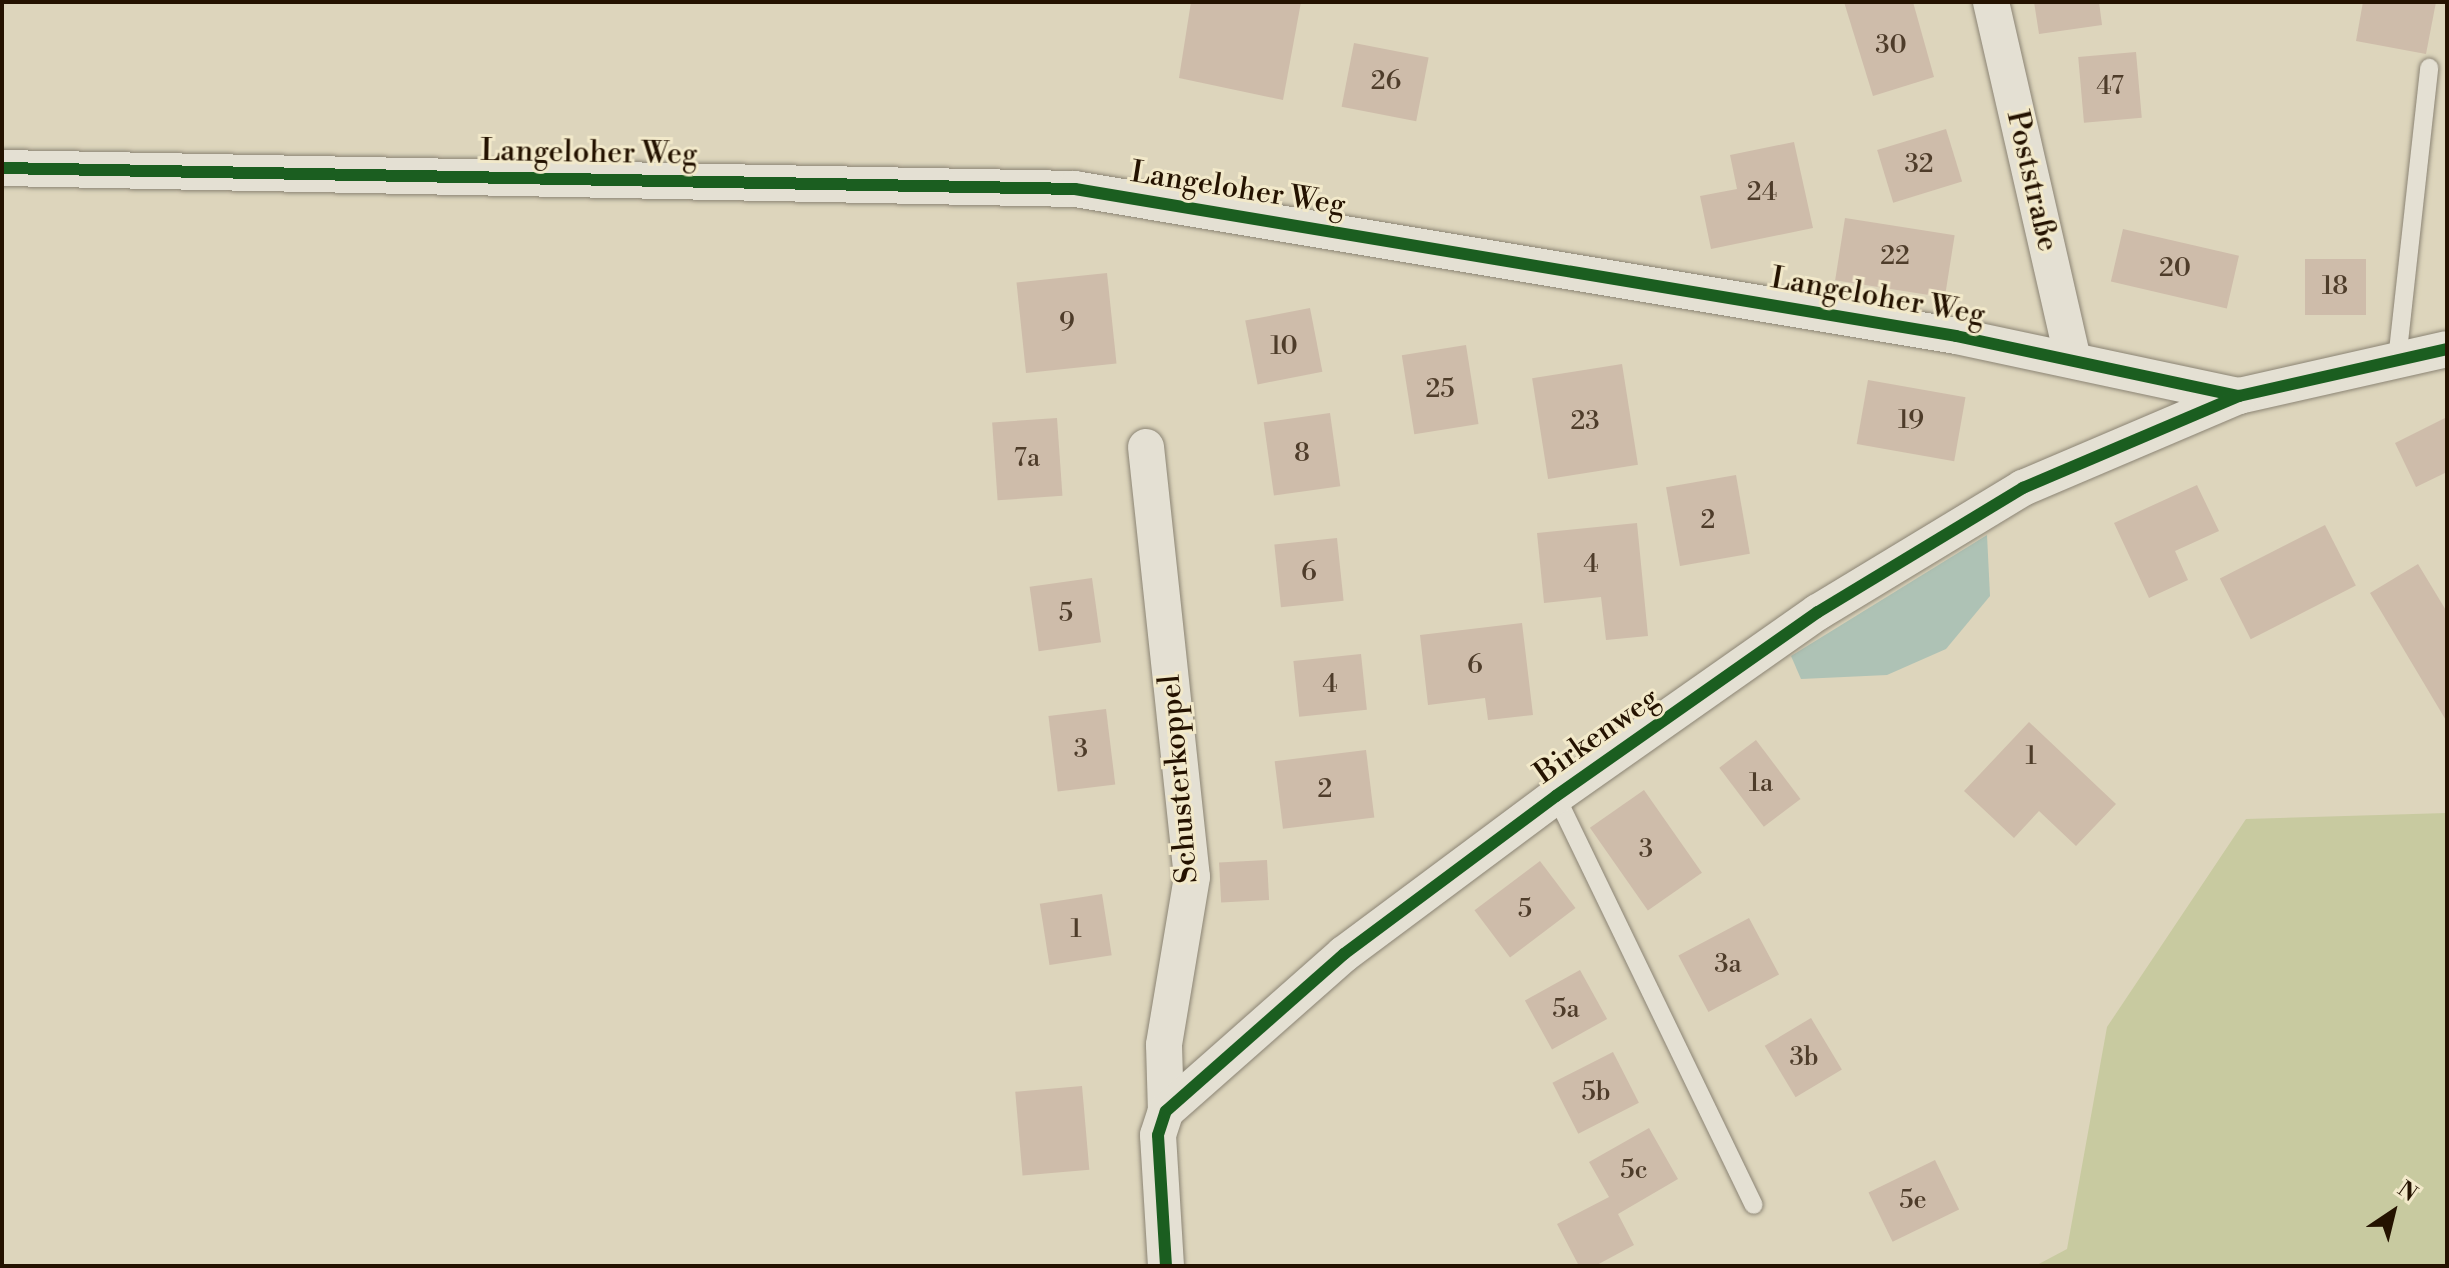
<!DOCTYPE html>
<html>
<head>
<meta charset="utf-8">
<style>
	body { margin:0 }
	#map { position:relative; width:2449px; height:1268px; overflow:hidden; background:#ddd5bc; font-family:"Libre Bodoni",serif }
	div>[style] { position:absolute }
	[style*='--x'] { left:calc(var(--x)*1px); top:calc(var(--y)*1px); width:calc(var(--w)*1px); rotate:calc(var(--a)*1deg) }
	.green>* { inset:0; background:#c8caa0 }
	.water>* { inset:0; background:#aec2b5 }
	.building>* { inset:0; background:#cebcaa; transform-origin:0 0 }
	.roads { filter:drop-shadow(0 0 2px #8b8474) drop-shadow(0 0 2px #8b8474) }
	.lane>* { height:18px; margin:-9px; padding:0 9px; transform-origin:9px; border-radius:9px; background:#e4e0d3 }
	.street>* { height:36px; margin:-18px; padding:0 18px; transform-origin:18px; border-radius:18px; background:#e4e0d3 }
	.cycleway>* { height:12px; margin:-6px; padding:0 6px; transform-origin:6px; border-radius:6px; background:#1b5e20 }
	span { translate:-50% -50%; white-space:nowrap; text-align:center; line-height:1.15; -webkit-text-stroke:6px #f2e9ca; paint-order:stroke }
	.number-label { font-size:26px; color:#4e3c2a }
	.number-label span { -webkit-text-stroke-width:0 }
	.street-label { font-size:30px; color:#241200 }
	.frame { position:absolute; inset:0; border:4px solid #241200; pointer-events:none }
	.north { position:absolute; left:2353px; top:1172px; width:80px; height:80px; -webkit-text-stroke:6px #f2e9ca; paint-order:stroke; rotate:35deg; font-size:22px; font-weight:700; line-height:32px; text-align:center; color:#241200 }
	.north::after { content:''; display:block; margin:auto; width:28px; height:36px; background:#241200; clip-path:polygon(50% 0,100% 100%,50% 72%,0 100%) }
</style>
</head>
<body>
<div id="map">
	<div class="green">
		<div style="clip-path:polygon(2447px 813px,2447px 1266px,2035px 1266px,2067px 1249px,2107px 1027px,2246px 819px)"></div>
	</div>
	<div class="water">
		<div style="clip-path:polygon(1987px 535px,1990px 596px,1946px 649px,1887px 675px,1801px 679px,1791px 656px)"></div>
	</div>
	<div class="building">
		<div style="clip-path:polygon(1191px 2px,1301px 2px,1283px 100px,1179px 78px)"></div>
		<div style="clip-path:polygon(1844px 2px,1913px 2px,1934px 77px,1873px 96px)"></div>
		<div style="clip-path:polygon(2034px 2px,2099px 2px,2102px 25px,2039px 34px)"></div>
		<div style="clip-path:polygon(2363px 2px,2436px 2px,2426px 54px,2356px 41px)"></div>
		<div style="left:1354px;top:43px;width:76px;height:65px;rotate:11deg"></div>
		<div style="left:2136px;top:52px;width:66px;height:58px;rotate:85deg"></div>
		<div style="left:1946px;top:129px;width:55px;height:72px;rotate:73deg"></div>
		<div style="clip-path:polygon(1794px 142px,1813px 228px,1711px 249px,1700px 196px,1737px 189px,1730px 155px)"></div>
		<div style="left:1845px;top:218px;width:111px;height:63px;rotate:9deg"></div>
		<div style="left:2123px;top:229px;width:119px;height:54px;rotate:13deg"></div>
		<div style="left:2305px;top:259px;width:61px;height:56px"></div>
		<div style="left:1107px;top:273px;width:91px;height:91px;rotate:84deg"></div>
		<div style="left:1310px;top:308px;width:65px;height:66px;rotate:79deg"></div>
		<div style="left:1466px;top:345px;width:80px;height:65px;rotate:81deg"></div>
		<div style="left:1622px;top:364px;width:102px;height:91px;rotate:81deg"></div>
		<div style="left:1868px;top:380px;width:99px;height:65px;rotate:10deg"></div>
		<div style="left:1330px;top:413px;width:74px;height:67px;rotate:82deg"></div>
		<div style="clip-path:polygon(2447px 417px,2447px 472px,2416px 487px,2395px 443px)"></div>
		<div style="left:1057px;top:418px;width:78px;height:65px;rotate:86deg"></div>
		<div style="left:1736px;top:475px;width:80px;height:71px;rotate:80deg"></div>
		<div style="clip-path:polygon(2197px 485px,2219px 531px,2175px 551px,2188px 580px,2149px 598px,2114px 523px)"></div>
		<div style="clip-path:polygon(1637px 523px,1648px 636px,1606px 640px,1601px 597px,1544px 603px,1537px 533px)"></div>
		<div style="left:2325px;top:525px;width:68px;height:118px;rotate:63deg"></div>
		<div style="left:1337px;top:538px;width:63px;height:63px;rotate:84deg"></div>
		<div style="clip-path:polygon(2418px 564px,2447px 612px,2447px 722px,2370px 593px)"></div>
		<div style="left:1092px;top:578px;width:65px;height:63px;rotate:82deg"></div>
		<div style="clip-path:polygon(1522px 623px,1533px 715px,1488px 720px,1485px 698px,1428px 705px,1420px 635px)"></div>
		<div style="left:1361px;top:654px;width:56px;height:68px;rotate:84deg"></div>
		<div style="left:1106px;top:709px;width:76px;height:58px;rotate:83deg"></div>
		<div style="clip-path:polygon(2029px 722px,2116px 804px,2076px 846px,2039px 811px,2014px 838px,1964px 791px)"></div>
		<div style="left:1756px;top:740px;width:74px;height:46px;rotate:53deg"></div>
		<div style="left:1366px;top:750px;width:68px;height:92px;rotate:83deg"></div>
		<div style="left:1644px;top:790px;width:101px;height:66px;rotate:55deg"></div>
		<div style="left:1267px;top:860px;width:40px;height:48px;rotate:87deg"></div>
		<div style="left:1540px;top:861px;width:59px;height:82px;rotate:53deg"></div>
		<div style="left:1102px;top:894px;width:62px;height:63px;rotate:81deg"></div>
		<div style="left:1749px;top:918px;width:64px;height:80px;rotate:62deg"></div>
		<div style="left:1580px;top:970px;width:56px;height:63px;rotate:61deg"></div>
		<div style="left:1811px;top:1018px;width:60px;height:54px;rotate:59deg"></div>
		<div style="left:1613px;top:1052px;width:57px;height:68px;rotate:63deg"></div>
		<div style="left:1082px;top:1086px;width:84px;height:67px;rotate:85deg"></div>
		<div style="clip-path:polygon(1649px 1128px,1678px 1179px,1618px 1214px,1634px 1245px,1595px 1266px,1579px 1266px,1557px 1224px,1609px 1197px,1589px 1162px)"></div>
		<div style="left:1935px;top:1160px;width:55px;height:74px;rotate:64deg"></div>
	</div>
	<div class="roads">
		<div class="lane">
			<div style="--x:2397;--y:360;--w:294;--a:-83.7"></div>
			<div style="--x:1556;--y:796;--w:454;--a:64.2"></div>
		</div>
		<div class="street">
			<div style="--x:1991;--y:2;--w:366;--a:77.1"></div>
			<div style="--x:2;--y:168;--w:1073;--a:1.12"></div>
			<div style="--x:1075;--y:189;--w:893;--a:9.47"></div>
			<div style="--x:1956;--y:336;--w:289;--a:12"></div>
			<div style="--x:2239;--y:396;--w:213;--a:-12.7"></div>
			<div style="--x:1146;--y:447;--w:432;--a:83.9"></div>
			<div style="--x:1192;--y:877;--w:170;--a:99.5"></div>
			<div style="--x:1164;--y:1045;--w:66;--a:88.3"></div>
			<div style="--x:1166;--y:1266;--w:131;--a:-93.5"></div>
			<div style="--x:1158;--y:1135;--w:25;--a:-72"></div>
			<div style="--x:1166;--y:1111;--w:237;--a:-41.4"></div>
			<div style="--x:1344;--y:954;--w:264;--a:-36.7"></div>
			<div style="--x:1556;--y:796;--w:320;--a:-35.1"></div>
			<div style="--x:1818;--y:612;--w:240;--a:-31.2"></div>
			<div style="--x:2023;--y:488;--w:235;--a:-23.1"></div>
		</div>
	</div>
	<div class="cycleway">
		<div style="--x:2;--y:168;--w:1073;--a:1.12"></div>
		<div style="--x:1075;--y:189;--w:893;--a:9.47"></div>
		<div style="--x:1956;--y:336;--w:289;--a:12"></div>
		<div style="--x:2239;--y:396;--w:213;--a:-12.7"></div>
		<div style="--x:1166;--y:1266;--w:131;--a:-93.5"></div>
		<div style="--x:1158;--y:1135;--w:25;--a:-72"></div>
		<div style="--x:1166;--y:1111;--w:237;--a:-41.4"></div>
		<div style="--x:1344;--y:954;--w:264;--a:-36.7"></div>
		<div style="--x:1556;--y:796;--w:320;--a:-35.1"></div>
		<div style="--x:1818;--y:612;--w:240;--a:-31.2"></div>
		<div style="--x:2023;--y:488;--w:235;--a:-23.1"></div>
	</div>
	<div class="number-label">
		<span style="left:1891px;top:46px">30</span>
		<span style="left:1386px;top:82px">26</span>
		<span style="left:2110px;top:87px">47</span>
		<span style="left:1919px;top:165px">32</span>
		<span style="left:1762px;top:193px">24</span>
		<span style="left:1895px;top:257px">22</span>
		<span style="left:2175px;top:269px">20</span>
		<span style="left:2335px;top:287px">18</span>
		<span style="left:1067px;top:323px">9</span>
		<span style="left:1284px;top:347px">10</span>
		<span style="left:1440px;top:390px">25</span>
		<span style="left:1911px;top:421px">19</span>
		<span style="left:1585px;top:422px">23</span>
		<span style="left:1302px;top:454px">8</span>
		<span style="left:1027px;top:459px">7a</span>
		<span style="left:1708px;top:521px">2</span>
		<span style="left:1591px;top:565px">4</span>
		<span style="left:1309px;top:573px">6</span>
		<span style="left:1066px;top:614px">5</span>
		<span style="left:1475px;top:666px">6</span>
		<span style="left:1330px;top:685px">4</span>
		<span style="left:1081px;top:750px">3</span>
		<span style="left:2031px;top:757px">1</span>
		<span style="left:1761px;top:784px">1a</span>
		<span style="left:1325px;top:790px">2</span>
		<span style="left:1646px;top:850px">3</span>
		<span style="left:1525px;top:910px">5</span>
		<span style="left:1076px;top:930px">1</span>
		<span style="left:1728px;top:965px">3a</span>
		<span style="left:1566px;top:1010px">5a</span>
		<span style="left:1804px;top:1058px">3b</span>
		<span style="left:1596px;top:1093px">5b</span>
		<span style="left:1634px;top:1171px">5c</span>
		<span style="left:1913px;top:1201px">5e</span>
	</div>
	<div class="street-label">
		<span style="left:589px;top:153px;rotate:1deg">Langeloher Weg</span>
		<span style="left:2032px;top:181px;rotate:77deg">Poststraße</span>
		<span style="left:1238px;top:189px;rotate:9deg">Langeloher Weg</span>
		<span style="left:1878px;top:297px;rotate:10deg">Langeloher Weg</span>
		<span style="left:1597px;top:736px;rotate:-35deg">Birkenweg</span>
		<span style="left:1179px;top:779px;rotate:-95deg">Schusterkoppel</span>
	</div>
	<div class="frame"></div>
	<div class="north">N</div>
</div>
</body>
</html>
